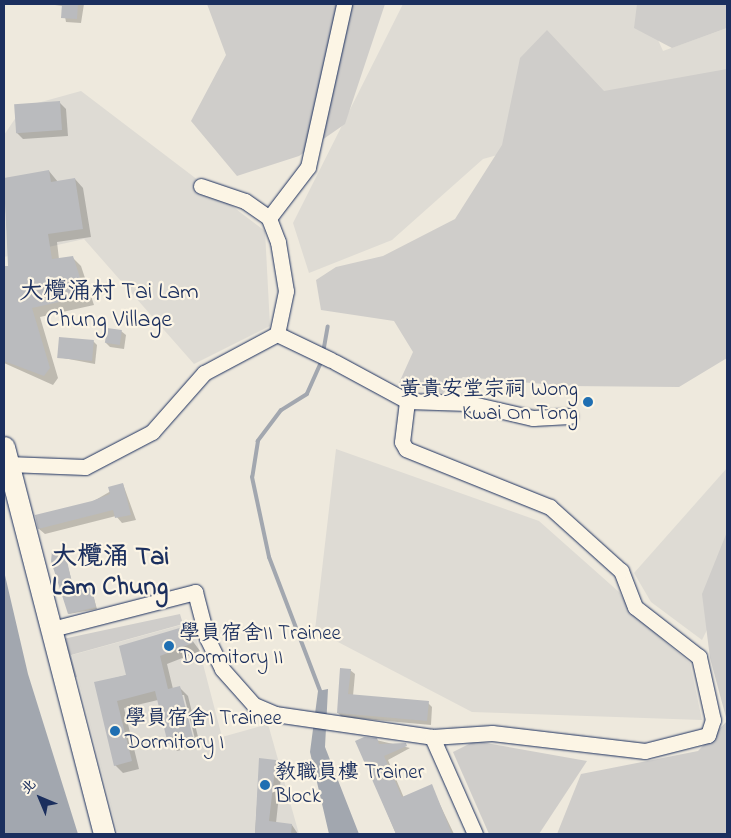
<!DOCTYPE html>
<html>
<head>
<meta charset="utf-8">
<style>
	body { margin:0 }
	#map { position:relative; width:731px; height:838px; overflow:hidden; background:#eee9dd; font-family:"Indie Flower","LXGW WenKai TC",sans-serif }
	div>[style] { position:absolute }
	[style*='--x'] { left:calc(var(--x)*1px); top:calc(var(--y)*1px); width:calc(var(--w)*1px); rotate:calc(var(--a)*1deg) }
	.built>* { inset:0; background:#dedbd4 }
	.green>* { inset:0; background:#cfcdca }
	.water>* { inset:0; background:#a2a7af }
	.shadow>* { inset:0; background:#0003 }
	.stream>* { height:4px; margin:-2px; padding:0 2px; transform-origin:2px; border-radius:2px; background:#a2a7af }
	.building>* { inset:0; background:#babbbe; transform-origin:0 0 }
	.roads { filter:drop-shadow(0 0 1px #1b2f5e) drop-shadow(0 0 1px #1b2f5e) }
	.street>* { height:15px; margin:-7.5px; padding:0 7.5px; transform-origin:7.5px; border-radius:7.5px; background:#fcf5e5 }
	.secondary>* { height:21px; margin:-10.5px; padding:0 10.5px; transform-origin:10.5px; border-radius:10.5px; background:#fcf5e5 }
	.dots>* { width:14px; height:14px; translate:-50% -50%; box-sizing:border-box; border:2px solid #fcf5e5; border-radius:50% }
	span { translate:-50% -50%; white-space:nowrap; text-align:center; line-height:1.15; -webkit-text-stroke:4.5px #fcf5e5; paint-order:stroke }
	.poi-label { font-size:21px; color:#1b2f5e }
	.right { translate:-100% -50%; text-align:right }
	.left { translate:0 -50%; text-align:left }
	.quarter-label { font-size:24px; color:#1b2f5e }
	.district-label { font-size:26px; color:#1b2f5e; font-weight:700 }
	.frame { position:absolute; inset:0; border:5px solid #1b2f5e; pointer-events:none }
	.north { position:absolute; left:15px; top:773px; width:50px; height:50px; -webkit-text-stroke:4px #fcf5e5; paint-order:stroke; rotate:315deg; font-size:14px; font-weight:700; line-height:20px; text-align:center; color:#1b2f5e }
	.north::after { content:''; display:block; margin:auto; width:18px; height:22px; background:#1b2f5e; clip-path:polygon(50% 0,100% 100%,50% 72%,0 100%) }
</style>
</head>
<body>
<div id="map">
	<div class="built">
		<div style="clip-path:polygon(403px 4px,642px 4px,663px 51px,727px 28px,727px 92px,483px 159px,392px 240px,309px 273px,293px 223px)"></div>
		<div style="clip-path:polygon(81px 91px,265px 231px,270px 326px,194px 364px,84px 239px,4px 257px,4px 135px,23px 107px)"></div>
		<div style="clip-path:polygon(336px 449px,539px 521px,619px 592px,634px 615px,690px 663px,702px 720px,472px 712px,315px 630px)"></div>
		<div style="clip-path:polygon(727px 468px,727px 589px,702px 640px,651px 602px,634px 573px)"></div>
		<div style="clip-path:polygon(192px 622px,222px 737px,268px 724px,299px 834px,118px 834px,72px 655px)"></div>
	</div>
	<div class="green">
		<div style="clip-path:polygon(207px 4px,385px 4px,345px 124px,299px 156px,237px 176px,191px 121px,226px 55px)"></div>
		<div style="clip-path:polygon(637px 4px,727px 4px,727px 28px,672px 48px,634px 28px)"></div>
		<div style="clip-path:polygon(547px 30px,604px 91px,727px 69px,727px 358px,679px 387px,567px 386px,463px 377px,443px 393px,399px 383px,413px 352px,394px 321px,321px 310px,316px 280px,336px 267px,383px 256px,455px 219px,502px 145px,520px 58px)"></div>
		<div style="clip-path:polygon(727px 532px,727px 834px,557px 834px,581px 774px,698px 751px,727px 721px,710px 658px,702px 594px)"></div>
		<div style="clip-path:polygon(180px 614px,183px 624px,71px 655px,77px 677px,68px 679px,58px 640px)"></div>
		<div style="clip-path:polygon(475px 741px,587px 761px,539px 834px,489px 834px,453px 752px)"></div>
	</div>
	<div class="water">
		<div style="clip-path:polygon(4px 571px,28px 674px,78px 834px,4px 834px)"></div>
		<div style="clip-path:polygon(328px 689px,325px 747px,359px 834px,329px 834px,310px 752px,318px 691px)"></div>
	</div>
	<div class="shadow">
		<div style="clip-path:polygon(84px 4px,81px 23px,66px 22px,63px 6px,47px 4px)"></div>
		<div style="clip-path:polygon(59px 102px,66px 109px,68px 136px,23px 139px,16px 132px)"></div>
		<div style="clip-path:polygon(49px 171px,58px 182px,75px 179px,83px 188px,91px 237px,57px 242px,59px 259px,72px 257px,81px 266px,94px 305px,40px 317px,58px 378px,53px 385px,4px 363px,4px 267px,9px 267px,4px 179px)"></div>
		<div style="clip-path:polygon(121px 331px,126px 335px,124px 349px,110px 347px,106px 343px)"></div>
		<div style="clip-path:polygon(93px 341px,97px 345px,95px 364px,58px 357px)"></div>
		<div style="clip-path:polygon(123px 484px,136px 520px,122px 523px,116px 516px,45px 534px,39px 529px,36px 516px,92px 502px)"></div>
		<div style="clip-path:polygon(63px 549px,74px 589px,90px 585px,97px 609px,69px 614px)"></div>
		<div style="clip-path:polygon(evenodd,183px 628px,200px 651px,167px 664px,173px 689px,180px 688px,188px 696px,200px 745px,177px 751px,169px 743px,158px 700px,124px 708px,139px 769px,123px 773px,115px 765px,95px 683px,127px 675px,183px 628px,181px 695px,184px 695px,196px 743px,194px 744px,181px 695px)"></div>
		<div style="clip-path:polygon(350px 670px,355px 674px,353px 696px,428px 703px,432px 707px,431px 725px,342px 717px,338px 713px)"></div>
		<div style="clip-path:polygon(376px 740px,410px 748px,388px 760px,404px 798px,431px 786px,454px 834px,396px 834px,357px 741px)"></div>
		<div style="clip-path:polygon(260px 759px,275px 761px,282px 768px,276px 823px,292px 825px,298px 834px,255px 834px)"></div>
	</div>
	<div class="stream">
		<div style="--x:323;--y:353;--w:27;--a:-80"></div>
		<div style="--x:322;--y:360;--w:37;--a:114"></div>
		<div style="--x:307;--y:394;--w:31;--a:148"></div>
		<div style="--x:281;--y:410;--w:39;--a:127"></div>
		<div style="--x:258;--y:441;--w:36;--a:99"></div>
		<div style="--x:252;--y:477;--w:82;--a:78"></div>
		<div style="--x:269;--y:557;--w:149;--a:69.1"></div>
	</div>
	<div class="building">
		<div style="left:62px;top:4px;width:16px;height:14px;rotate:4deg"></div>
		<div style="left:60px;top:101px;width:29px;height:46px;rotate:86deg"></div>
		<div style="clip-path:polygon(49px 170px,51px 182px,75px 178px,83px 229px,48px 234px,52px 259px,73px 256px,86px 296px,32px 308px,50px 368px,44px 376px,4px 361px,4px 266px,8px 266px,4px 178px)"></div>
		<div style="left:107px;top:328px;width:15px;height:15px;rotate:8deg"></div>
		<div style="left:59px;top:337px;width:35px;height:21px;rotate:5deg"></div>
		<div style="clip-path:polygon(123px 483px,131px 515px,115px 518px,113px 510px,38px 529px,35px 515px,92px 501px,110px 494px,108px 487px)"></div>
		<div style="clip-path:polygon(64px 548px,73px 587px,91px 583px,96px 607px,68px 614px,51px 561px,52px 551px)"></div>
		<div style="clip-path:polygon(183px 627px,193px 643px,160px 656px,168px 689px,180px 686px,193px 737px,168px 744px,155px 691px,117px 701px,132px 761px,114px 766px,94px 682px,126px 675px,119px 646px)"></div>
		<div style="clip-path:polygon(340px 668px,351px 669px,348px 694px,429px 701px,427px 721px,337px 713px)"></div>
		<div style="clip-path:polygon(364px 737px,377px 738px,379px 744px,406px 743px,407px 746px,384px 756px,402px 797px,432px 784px,452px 834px,396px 834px,355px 741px)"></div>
		<div style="clip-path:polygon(259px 758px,276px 760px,269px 821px,292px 824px,291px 834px,255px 834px)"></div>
	</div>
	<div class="roads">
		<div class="street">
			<div style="--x:201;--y:186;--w:46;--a:18.8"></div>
			<div style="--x:245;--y:201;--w:29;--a:35"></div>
			<div style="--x:277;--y:334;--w:44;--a:-78.2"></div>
			<div style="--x:286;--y:291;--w:50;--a:-99.3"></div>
			<div style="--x:278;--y:242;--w:26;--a:-111"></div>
			<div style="--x:269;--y:218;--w:64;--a:-52.6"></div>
			<div style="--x:308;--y:167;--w:167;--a:-77.5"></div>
			<div style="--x:335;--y:362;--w:82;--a:28.4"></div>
			<div style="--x:407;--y:401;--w:61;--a:1.9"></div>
			<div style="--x:468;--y:403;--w:67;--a:13"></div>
			<div style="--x:533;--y:418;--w:37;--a:-3"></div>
			<div style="--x:8;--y:464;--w:77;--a:2.2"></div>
			<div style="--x:85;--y:467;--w:76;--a:-27.6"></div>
			<div style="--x:152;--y:432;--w:79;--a:-48.6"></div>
			<div style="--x:204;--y:373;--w:83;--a:-28.1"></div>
			<div style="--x:277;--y:334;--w:60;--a:25.7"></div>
			<div style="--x:52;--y:629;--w:148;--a:-14.5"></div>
			<div style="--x:195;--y:592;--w:48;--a:75.4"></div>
			<div style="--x:207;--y:638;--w:34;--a:64"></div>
			<div style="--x:222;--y:669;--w:48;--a:48.4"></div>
			<div style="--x:254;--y:705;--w:23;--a:23"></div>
			<div style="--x:275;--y:714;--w:159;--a:8.3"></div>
			<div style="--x:432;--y:737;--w:60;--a:-3.8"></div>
			<div style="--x:492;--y:733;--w:154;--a:6.7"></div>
			<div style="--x:645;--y:751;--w:65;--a:-14.3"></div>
			<div style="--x:708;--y:735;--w:16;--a:-72"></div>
			<div style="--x:713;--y:720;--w:65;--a:-102.5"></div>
			<div style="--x:699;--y:657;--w:81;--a:-142"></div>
			<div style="--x:635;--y:607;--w:39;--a:-111"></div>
			<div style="--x:621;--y:571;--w:96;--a:-138"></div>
			<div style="--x:550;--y:507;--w:155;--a:-158.1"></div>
			<div style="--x:406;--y:449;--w:8;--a:-120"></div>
			<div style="--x:402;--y:442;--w:41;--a:-83"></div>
			<div style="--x:432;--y:737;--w:106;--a:66.1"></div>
		</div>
		<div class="secondary">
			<div style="--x:4;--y:447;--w:400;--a:75.5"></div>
		</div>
	</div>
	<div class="dots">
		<div style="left:588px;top:402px;background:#1f6fb2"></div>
		<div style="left:169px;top:646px;background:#1f6fb2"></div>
		<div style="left:115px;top:731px;background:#1f6fb2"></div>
		<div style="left:265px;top:785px;background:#1f6fb2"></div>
	</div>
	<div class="poi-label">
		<span class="right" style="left:578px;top:402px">黃貴安堂宗祠 Wong<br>Kwai On Tong</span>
		<span class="left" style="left:179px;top:646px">學員宿舍II Trainee<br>Dormitory II</span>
		<span class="left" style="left:125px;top:731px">學員宿舍I Trainee<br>Dormitory I</span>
		<span class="left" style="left:275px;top:785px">教職員樓 Trainer<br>Block</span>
	</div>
	<div class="quarter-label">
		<span style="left:109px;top:307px">大欖涌村 Tai Lam<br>Chung Village</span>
	</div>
	<div class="district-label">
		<span style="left:110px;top:574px">大欖涌 Tai<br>Lam Chung</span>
	</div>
	<div class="frame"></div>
	<div class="north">北</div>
</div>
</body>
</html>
